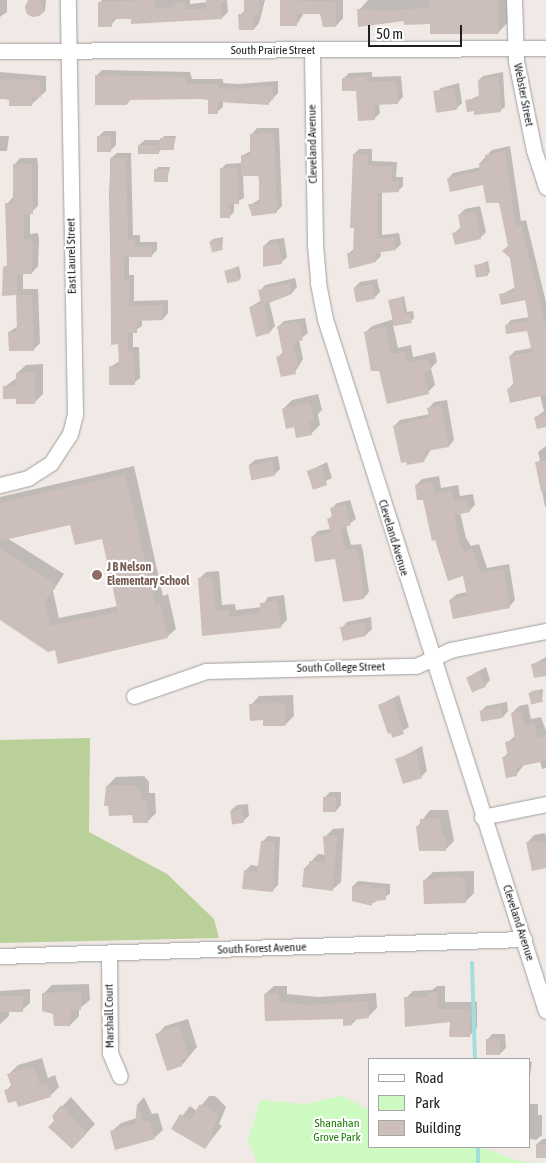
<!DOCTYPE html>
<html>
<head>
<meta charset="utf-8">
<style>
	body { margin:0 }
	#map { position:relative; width:546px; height:1163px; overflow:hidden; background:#f0e9e5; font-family:"Asap Condensed",sans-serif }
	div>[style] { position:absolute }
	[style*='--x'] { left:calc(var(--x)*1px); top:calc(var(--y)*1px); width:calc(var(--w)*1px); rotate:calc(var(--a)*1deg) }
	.forest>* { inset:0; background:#b9d099 }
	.park>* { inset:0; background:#cdfac1 }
	.shadow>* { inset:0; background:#0003 }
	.stream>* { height:4px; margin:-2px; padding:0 2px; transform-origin:2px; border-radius:2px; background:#a4dedb }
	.building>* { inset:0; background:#ccbebb; transform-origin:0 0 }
	.round { border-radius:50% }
	.roads { filter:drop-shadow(0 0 1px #a0a0a0) drop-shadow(0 0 1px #a0a0a0) }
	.minor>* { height:15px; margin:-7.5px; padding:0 7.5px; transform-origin:7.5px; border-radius:7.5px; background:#fff }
	.dots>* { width:14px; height:14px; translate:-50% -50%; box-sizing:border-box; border:2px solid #fff; border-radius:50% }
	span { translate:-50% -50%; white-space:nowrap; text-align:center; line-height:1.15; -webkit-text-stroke:4.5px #fff; paint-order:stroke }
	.street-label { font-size:12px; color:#1f1f1f }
	.education-label { font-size:12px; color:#785e54; font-weight:700 }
	.left { translate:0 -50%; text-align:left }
	.park-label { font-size:12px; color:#21800a }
	.legend { position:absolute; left:368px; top:1058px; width:162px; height:90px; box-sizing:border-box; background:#fff; border:1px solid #a5a5a5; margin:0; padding:6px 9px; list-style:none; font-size:15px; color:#1f1f1f }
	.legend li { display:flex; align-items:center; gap:10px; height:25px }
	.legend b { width:25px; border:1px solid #a5a5a5 }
	.scale { position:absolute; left:368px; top:25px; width:94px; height:22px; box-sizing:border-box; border:2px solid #1f1f1f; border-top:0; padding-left:6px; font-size:15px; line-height:18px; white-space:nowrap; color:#1f1f1f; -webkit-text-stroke:4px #fff; paint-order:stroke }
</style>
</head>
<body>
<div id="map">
	<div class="forest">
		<div style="clip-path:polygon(90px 738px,89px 832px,167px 874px,214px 919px,219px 938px,0 943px,0 740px)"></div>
	</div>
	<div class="park">
		<div style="clip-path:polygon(341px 1096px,370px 1110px,370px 1147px,483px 1147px,518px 1161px,546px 1163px,258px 1163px,248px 1141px,260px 1100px,306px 1104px)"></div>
	</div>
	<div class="shadow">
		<div style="clip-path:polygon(0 0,7px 0,7px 12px,0 17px)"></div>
		<div style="clip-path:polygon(28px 0,46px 0,45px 11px,39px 16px,30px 16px)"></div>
		<div style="clip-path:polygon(102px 0,190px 0,190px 4px,227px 0,228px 12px,222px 18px,117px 18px,111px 25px,99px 3px)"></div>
		<div style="clip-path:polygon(245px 0,265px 0,259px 23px,254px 29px,240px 15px,246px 9px)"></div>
		<div style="clip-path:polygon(281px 0,343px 0,343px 18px,336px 26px,321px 12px,304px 13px,297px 24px,281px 24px)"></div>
		<div style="clip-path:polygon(368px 0,509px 0,508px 22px,498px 33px,405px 20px,359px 10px)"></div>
		<div style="clip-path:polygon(102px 70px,190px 72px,192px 79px,223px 79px,223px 83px,238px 84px,278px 81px,278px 93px,268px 104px,223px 101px,223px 107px,217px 112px,209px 99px,132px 98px,127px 104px,96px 76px)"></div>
		<div style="clip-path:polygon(0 72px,46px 76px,46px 91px,31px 105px,0 98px)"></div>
		<div style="clip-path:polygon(372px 72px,372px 77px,401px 76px,403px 97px,397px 103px,379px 103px,380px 113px,374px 119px,357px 90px,343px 79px,349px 73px)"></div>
		<div style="clip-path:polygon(503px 72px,505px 107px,500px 111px,475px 110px,467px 101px,480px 95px,479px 80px,483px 76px)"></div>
		<div style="clip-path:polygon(459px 83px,462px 103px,456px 109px,435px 94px,441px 88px)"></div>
		<div style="clip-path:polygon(257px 128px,279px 128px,282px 206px,276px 212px,250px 205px,260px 199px,260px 179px,259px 174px,243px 174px,244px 198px,234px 203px,234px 212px,229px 217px,221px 169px,226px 164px,243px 163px,242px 156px,252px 150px,252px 134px)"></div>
		<div style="clip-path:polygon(104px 131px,116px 131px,116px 145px,111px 150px,98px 137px)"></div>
		<div style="clip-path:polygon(0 136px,9px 136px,7px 151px,0 151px)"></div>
		<div style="clip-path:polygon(164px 136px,176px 136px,173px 149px,162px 149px,158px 153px,139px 145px,145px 140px,161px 140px)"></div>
		<div style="clip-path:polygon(510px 146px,521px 221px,526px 220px,546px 302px,546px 426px,536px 417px,544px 411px,540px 395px,508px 389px,514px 383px,510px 356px,515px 351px,532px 348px,528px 329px,506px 326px,511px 320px,530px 317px,526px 298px,500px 295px,516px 287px,500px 202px,484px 184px,448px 179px,453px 173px,481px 167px,480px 163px,492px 150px)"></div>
		<div style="clip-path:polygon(359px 149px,372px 149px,372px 161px,397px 162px,396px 177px,403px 177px,403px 186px,398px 191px,382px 191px,382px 235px,399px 233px,401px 244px,396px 249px,380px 251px,381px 256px,376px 261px,350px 267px,349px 253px,355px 248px,354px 154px)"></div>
		<div style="clip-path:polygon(117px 153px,131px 153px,133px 235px,140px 235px,140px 242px,157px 242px,157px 250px,152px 255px,129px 256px,129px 275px,134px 275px,134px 301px,168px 300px,168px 313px,163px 319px,142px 319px,142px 326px,133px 332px,133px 347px,139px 347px,140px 378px,134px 383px,110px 367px,120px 361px,119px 343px,112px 343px,109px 193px,111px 158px)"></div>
		<div style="clip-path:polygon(20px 158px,37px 158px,38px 165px,38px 206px,30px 213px,30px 234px,38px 233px,39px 240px,38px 266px,32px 273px,23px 273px,23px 289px,38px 289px,40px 343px,33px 350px,9px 332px,18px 326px,17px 294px,3px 294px,5px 267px,8px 264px,7px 204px,13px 197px,14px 165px)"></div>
		<div style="clip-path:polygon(158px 167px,170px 167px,167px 181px,156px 170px)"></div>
		<div style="clip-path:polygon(480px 206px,486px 232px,480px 238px,454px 233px,461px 227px,459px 215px,465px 209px)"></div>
		<div style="clip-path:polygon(223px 237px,222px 249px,210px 242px,213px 239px)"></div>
		<div style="clip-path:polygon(284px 238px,287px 257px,282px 262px,264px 266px,264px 246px,270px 240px)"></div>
		<div style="clip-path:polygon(488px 261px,490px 272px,487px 275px,475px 266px)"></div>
		<div style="clip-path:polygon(239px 266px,241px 278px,239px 280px,226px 271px)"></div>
		<div style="clip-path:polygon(295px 278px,297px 287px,292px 293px,269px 301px,275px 326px,270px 332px,250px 307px,262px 300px,260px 291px,265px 285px)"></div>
		<div style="clip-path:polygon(377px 279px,380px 292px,374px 298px,354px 288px,360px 282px)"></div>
		<div style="clip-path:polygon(404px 296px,407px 312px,413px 311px,414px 319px,393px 325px,398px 348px,411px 345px,413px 357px,435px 352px,437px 362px,431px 368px,435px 385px,428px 392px,380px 370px,365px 333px,372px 326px,394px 319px,390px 301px)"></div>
		<div style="clip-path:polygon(305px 318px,308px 333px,299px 340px,303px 359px,295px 372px,278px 357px,284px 351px,278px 327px,284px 321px)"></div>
		<div style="clip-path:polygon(43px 364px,43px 394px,35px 402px,18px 398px,4px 387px,17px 378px,17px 373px,26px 365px)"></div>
		<div style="clip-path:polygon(318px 394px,322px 410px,318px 414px,320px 425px,311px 434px,295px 426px,283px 409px,292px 400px)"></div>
		<div style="clip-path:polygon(447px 400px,454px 440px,449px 446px,431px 449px,424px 461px,394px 426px,400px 420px,430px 414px,429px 408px,434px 402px)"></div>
		<div style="clip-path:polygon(546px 446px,546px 507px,545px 507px,537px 463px,540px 460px,538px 452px)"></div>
		<div style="clip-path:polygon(278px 456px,280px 469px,274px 475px,249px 465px,255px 460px)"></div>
		<div style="clip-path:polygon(327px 462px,332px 478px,314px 487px,309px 471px)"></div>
		<div style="clip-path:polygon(evenodd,134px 466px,163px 596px,168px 594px,176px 629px,167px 637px,56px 648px,0 619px,0 497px,134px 466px,71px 524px,103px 537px,118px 606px,59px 618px,53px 591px,64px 574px,7px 538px,71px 524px)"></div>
		<div style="clip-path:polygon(439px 476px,441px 488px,458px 485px,460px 496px,473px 494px,475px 505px,469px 511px,460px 512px,466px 538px,471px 546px,479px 544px,487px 568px,509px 564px,515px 600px,509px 607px,450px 600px,457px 594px,467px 592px,464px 574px,416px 485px,422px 479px)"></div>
		<div style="clip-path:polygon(350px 500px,356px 519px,346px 526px,351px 545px,361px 544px,363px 551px,369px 592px,364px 598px,336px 557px,316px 560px,313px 536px,318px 531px,331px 529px,329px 519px,333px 515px,332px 508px,337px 503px)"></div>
		<div style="clip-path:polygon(219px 571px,222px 605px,235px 604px,236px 610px,262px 607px,268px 597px,284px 595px,287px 620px,280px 627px,203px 635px,199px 579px,206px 572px)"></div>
		<div style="clip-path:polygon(371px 617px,372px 629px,366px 635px,342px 628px,347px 622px)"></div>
		<div style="clip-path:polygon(546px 657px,546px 674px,532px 665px)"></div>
		<div style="clip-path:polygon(486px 667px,490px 680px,485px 686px,468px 677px)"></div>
		<div style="clip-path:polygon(543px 689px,542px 701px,530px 693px,532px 691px)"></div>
		<div style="clip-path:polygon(293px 695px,294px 716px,285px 725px,264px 719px,251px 705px,259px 696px)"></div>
		<div style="clip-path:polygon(399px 695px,409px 727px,393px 736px,379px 705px)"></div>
		<div style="clip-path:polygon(507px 702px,508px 711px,503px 717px,480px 712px,486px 706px)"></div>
		<div style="clip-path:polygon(528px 704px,531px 719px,541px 717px,546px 731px,546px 768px,542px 769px,540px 761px,524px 765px,516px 775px,503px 758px,509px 752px,507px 743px,516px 735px,512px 713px,519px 706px)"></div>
		<div style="clip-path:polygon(422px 746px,427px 771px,421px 777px,397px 760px)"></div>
		<div style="clip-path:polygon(144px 776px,149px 782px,149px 793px,155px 793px,156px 813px,147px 822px,110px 804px,107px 786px,116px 777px)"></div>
		<div style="clip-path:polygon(330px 792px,341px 792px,341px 805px,336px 811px,324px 798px)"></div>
		<div style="clip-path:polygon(248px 804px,249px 816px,243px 821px,231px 810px,237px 805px)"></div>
		<div style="clip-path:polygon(430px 810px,448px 810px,454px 841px,446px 849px,417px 827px)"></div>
		<div style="clip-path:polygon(344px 828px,341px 882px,333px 889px,305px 868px,318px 854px,326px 855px,325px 837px,333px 829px)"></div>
		<div style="clip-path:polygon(545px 833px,546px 837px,546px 867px,527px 843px,534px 835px)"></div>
		<div style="clip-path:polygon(268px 836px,280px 837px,278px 885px,272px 891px,245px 871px,251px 865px,259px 866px,262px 842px)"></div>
		<div style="clip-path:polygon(474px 871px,474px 893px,466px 901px,424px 881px,433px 872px)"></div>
		<div style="clip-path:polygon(358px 881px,390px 884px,390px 894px,371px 904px,353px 886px)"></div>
		<div style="clip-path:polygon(89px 984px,90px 1000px,79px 1009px,79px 1016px,70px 1025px,54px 1013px,43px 994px,52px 985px)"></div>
		<div style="clip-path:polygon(274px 986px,287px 986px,287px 994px,318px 997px,376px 993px,377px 1008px,368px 1017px,358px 1018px,352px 1024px,344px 1018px,266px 1019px,265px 994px)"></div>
		<div style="clip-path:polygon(437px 986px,445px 986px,445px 1002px,477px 1002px,477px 1028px,469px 1036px,451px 1020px,406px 998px,413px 991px,432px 990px)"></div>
		<div style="clip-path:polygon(30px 989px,30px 1003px,22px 1010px,9px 1010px,9px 1016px,0 1024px,0 991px)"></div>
		<div style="clip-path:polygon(188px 1019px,197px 1047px,182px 1065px,168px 1069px,157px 1035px,165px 1026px)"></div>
		<div style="clip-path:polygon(492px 1034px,505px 1034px,506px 1048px,500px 1054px,487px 1040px)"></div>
		<div style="clip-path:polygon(42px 1058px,48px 1078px,55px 1075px,59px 1087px,50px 1096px,17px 1099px,6px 1091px,12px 1084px,9px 1074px,18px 1065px)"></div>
		<div style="clip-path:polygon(530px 1062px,532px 1062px,530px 1076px)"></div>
		<div style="clip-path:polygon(209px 1096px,215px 1096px,226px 1107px,219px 1124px,222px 1126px,205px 1148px,172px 1129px,190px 1106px,197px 1111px)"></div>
		<div style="clip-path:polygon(71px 1097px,95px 1124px,81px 1139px,55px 1122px,53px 1116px)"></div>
		<div style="clip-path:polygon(144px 1097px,152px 1114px,158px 1113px,163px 1130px,154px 1138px,112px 1131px,121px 1123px,137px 1118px,137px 1105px)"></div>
		<div style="clip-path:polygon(530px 1104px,538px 1104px,538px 1115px,542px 1115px,542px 1135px,536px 1140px,530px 1139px)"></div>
		<div style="clip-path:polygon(543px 1139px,546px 1139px,546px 1156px,537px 1144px)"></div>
	</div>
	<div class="stream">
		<div style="--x:472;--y:963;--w:96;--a:88.2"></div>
		<div style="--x:478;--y:1147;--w:16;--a:90"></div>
	</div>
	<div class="building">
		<div class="round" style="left:25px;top:-1px;width:18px;height:18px"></div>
		<div style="clip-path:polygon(155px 0,155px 8px,175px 7px,175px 3px,185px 3px,185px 9px,206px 9px,206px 0,222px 0,222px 19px,131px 24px,131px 19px,111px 19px,112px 27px,98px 27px,98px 2px)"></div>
		<div style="clip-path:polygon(244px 0,259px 0,260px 15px,254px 15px,254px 30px,239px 30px,238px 14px,244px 14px)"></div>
		<div style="clip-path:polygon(280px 0,336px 2px,336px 27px,323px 27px,320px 14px,297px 14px,297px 26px,280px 26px)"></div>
		<div style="clip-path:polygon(430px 0,498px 0,498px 34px,430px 34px,430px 24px,404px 25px,404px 21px,358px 27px,357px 9px,390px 11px,430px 7px)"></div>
		<div style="clip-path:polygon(95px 75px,185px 77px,186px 84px,218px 84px,218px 88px,231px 89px,273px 86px,273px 100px,269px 100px,269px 105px,218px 102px,218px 114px,208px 114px,208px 100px,200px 99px,127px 100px,127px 105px,95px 105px)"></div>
		<div style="clip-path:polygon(499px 76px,501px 112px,474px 115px,474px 111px,467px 112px,465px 100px,479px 98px,478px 80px)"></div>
		<div style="clip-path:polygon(367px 77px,367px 82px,396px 81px,398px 104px,374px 105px,375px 120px,358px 121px,356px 91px,342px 91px,342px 78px)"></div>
		<div style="clip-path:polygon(32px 79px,40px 81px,41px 97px,32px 97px,32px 106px,9px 106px,9px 99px,0 99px,0 80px)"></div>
		<div style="left:454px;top:88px;width:22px;height:21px;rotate:82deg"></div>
		<div style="clip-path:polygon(274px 133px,277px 213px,252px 216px,248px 204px,259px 204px,259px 179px,258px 176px,241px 176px,241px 155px,250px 155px,250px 134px)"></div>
		<div style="left:97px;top:136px;width:14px;height:16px"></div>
		<div style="left:160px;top:138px;width:14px;height:12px"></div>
		<div style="left:138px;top:145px;width:21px;height:9px"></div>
		<div style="clip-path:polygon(505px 151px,516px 226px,521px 225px,546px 326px,546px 395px,510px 403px,507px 389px,514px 387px,509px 356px,532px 352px,527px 331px,506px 334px,505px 325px,529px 321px,525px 300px,501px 305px,499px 294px,515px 291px,510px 258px,502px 251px,508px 246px,499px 203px,486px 203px,483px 185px,450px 192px,447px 178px,480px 171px,479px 163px,486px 162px,485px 155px)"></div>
		<div style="clip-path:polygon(353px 154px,368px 154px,368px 166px,392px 166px,392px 182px,398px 181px,399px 192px,378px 193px,378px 239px,394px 237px,396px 250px,375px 253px,376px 262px,349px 269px,347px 253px,353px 252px,354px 228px,350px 228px)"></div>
		<div style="clip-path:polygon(110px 158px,126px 158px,128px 240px,135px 240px,135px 247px,152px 247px,152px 257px,124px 257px,124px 280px,129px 280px,129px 306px,163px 305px,163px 320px,137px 321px,137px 333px,128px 333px,128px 352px,134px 352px,135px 385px,109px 385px,109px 366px,119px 366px,118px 344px,111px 345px)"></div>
		<div style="clip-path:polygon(13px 164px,31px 164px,32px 172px,33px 214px,24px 214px,24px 239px,32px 239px,33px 247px,32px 274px,17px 274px,17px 295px,32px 295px,34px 351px,9px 351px,8px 332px,17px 332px,16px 295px,2px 296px,3px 267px,7px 266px,5px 203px,13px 203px)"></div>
		<div style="clip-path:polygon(220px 168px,238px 168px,239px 204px,229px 204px,230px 218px,220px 218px)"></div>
		<div style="left:154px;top:169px;width:14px;height:13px"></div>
		<div style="clip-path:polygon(475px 211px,481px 239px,455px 245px,452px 233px,461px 231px,458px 215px)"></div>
		<div style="left:220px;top:239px;width:11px;height:11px;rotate:75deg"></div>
		<div style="clip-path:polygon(278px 243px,282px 264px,263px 267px,263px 246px)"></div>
		<div style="left:486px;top:263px;width:13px;height:12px;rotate:81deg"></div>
		<div style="left:236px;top:268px;width:13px;height:12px;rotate:77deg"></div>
		<div style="clip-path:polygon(290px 283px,292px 294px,264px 305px,270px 333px,256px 337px,249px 307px,261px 304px,258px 290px)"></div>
		<div style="left:372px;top:284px;width:15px;height:19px;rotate:79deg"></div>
		<div style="clip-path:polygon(402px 297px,405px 314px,410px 313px,412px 323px,394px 326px,388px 300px)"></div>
		<div style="clip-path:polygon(295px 322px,299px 323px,303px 340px,293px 343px,298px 366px,294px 366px,296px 374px,281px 377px,276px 357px,283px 355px,277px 326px)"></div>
		<div style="clip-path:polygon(385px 326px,391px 354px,404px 352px,407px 363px,428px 359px,431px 370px,424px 372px,429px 394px,387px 404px,379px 371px,371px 371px,364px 332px)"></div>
		<div style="clip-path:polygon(35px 372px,35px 404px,16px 404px,16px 399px,3px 399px,3px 386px,16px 386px,16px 373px)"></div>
		<div style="clip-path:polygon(310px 402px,314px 420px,309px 421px,312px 435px,296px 438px,294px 427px,286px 429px,282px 409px)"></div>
		<div style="clip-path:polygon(441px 405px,449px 447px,426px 451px,424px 462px,407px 465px,406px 462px,401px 463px,393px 426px,429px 417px,427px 408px)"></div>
		<div style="clip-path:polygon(546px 414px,546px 427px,537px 429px,534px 417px)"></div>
		<div style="clip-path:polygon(546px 460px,546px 491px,541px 492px,535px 462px)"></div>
		<div style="left:272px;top:461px;width:15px;height:24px;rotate:79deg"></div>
		<div style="left:321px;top:466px;width:20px;height:15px;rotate:72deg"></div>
		<div style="clip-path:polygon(125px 474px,155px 604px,160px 602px,168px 638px,58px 664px,55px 650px,48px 652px,0 620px,0 548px,56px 584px,45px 601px,50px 626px,118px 612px,102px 539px,75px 545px,70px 525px,0 541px,0 503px)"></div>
		<div style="clip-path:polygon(432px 482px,435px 494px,452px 490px,454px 502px,467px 499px,470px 512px,454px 515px,460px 544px,464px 552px,472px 549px,480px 573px,503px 569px,510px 608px,453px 619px,449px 600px,467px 596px,463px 576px,448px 581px,435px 540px,432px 541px,423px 500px,417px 500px,415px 485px)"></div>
		<div style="clip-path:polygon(345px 504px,351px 525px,340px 529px,346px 550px,356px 549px,359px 557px,364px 599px,343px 602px,335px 559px,315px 562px,311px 537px,331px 533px,327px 519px,332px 517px,330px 508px)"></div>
		<div style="clip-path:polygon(212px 577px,216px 611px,229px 610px,229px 617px,261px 613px,260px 603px,277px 601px,281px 628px,202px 636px,198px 578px)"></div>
		<div style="clip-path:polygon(366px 622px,366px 636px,343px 641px,340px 627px)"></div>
		<div style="clip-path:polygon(546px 661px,546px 676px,534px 678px,531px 664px)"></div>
		<div style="left:480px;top:672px;width:16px;height:15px;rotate:68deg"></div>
		<div style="left:540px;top:690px;width:12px;height:12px;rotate:76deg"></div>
		<div style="clip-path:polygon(394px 700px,404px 734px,392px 738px,391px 733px,388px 734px,378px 705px)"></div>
		<div style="clip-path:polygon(285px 703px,285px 726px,263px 726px,263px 720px,250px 721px,249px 704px)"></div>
		<div style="left:501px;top:707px;width:11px;height:22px;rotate:80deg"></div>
		<div style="clip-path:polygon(521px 711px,524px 726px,534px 724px,537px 738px,546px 736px,546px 761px,520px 766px,516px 769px,517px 776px,506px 778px,502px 757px,508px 756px,505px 742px,515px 740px,511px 713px)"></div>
		<div style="clip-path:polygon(416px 751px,422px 778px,403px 784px,395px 759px)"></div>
		<div style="clip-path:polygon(135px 785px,141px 791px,141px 801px,147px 801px,148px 823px,133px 823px,132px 815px,109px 816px,108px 806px,104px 806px,106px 786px)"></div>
		<div style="left:323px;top:797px;width:13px;height:15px"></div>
		<div style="left:242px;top:809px;width:14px;height:12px;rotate:82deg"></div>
		<div style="clip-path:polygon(440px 818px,442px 837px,446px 837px,446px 851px,419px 851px,416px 826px,420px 826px,420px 819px)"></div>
		<div style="clip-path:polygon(337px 835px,333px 891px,302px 887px,304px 868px,309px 868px,309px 861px,325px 863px,323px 836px)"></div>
		<div style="clip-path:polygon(538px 840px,538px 843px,546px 842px,546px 868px,532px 871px,526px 842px)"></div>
		<div style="clip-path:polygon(261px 841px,275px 842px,273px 892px,242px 889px,244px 870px,257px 872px)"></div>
		<div style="clip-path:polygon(457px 876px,465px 879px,466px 903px,424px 904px,423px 880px)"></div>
		<div style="clip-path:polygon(371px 885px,371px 889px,385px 888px,386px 900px,372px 901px,372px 906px,352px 901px,352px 886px)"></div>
		<div style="clip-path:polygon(81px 992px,81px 1010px,71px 1010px,70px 1026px,54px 1026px,53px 1014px,42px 1011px,42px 993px)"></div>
		<div style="clip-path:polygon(438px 992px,438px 1009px,470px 1009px,470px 1037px,449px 1037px,450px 1022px,405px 1027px,404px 997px,428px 997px,428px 993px)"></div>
		<div style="clip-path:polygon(264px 994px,279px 994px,279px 1002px,309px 1005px,368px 1001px,369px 1018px,352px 1020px,352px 1025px,343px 1026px,343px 1019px,265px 1021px)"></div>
		<div style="left:0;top:996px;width:23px;height:16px"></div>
		<div style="clip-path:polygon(179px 1026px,189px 1057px,181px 1060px,182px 1066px,167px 1071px,155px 1034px)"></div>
		<div style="left:486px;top:1039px;width:14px;height:16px"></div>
		<div style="clip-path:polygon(33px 1066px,40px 1085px,47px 1083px,51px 1097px,18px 1107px,16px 1101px,8px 1103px,4px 1090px,12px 1088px,7px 1074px)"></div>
		<div style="clip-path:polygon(137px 1104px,143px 1122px,150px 1121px,155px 1139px,115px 1150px,110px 1131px,135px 1124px)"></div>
		<div style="clip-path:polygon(200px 1104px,203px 1107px,205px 1104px,218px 1116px,212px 1133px,214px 1135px,205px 1149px,171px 1129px,180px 1114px,190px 1120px)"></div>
		<div style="clip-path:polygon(61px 1105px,87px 1133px,72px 1149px,48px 1127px,54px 1121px,52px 1116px)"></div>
		<div style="left:536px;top:1144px;width:10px;height:14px"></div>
	</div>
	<div class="roads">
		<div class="minor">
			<div style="--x:514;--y:0;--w:61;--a:88.1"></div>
			<div style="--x:516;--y:61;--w:91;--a:78.6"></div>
			<div style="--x:534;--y:150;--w:39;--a:72"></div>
			<div style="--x:0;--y:51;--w:546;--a:-0.31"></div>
			<div style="--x:312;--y:52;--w:193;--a:89.1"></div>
			<div style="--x:315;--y:245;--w:38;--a:85"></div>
			<div style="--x:318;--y:283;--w:37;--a:79"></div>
			<div style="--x:325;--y:319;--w:726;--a:72.29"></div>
			<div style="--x:0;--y:485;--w:29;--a:-14"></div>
			<div style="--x:28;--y:478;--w:27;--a:-33"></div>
			<div style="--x:51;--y:463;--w:35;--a:-57"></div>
			<div style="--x:70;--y:434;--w:21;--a:-76"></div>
			<div style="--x:75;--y:414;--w:414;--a:-91"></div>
			<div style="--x:134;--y:696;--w:76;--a:-19.1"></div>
			<div style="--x:206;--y:671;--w:210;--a:-1.4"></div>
			<div style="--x:416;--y:666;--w:38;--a:-25"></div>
			<div style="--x:450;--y:650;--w:98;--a:-11.2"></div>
			<div style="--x:482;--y:817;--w:65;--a:-11.5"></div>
			<div style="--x:109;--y:954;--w:99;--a:89.4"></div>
			<div style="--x:110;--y:1053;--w:25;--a:67"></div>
			<div style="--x:0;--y:956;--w:524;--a:-1.86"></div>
		</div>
	</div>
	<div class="dots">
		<div style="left:97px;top:575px;background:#8d6e63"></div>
	</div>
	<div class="street-label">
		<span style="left:273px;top:51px">South Prairie Street</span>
		<span style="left:523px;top:95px;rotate:79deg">Webster Street</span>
		<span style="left:313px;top:144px;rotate:-91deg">Cleveland Avenue</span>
		<span style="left:72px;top:256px;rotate:-91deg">East Laurel Street</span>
		<span style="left:393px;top:538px;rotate:73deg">Cleveland Avenue</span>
		<span style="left:341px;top:668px;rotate:-1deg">South College Street</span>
		<span style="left:518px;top:923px;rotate:72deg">Cleveland Avenue</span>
		<span style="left:262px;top:949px;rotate:-2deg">South Forest Avenue</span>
		<span style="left:110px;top:1016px;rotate:-91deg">Marshall Court</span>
	</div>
	<div class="education-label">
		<span class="left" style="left:107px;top:575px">J B Nelson<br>Elementary School</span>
	</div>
	<div class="park-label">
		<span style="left:337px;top:1131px">Shanahan<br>Grove Park</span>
	</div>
	<ul class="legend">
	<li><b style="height:6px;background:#fff"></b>Road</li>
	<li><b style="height:14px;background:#cdfac1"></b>Park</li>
	<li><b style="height:14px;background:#ccbebb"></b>Building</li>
	</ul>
	<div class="scale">50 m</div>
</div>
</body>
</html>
